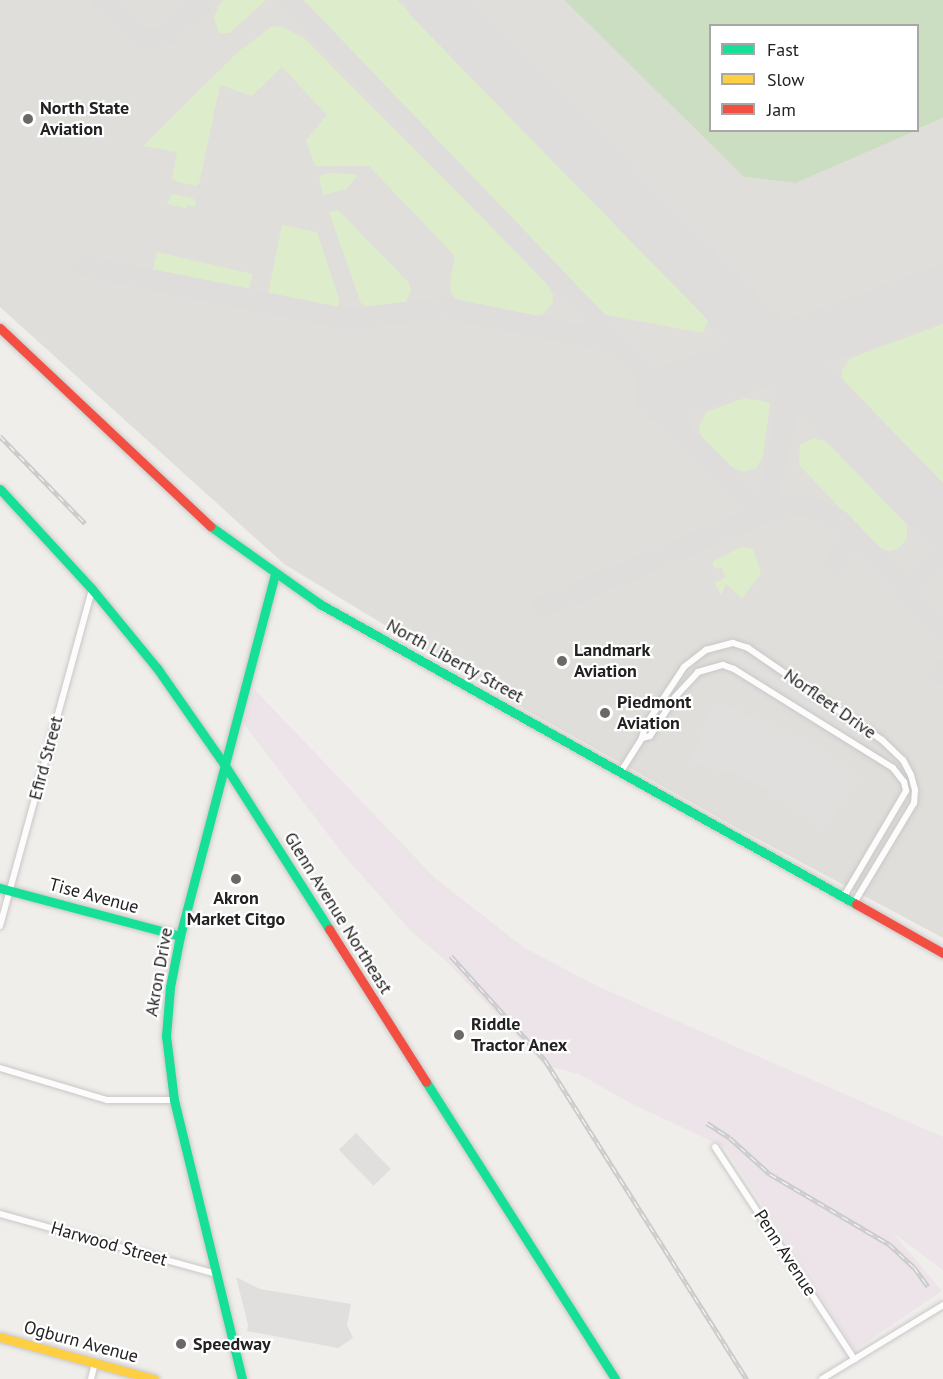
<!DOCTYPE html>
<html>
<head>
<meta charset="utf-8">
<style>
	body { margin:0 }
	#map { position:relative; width:943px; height:1379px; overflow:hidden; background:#f0eeeb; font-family:"PT Sans",sans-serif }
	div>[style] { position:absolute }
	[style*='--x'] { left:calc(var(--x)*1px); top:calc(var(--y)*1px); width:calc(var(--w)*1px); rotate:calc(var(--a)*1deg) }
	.industrial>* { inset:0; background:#ede4e9 }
	.airport>* { inset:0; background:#e0deda }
	.grass>* { inset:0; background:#ddeccb; transform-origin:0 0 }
	.forest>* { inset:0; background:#cbdec1 }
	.parking>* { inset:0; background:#e0dfde; transform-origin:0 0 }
	.taxiway>* { height:21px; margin:-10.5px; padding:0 10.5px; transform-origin:10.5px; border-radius:10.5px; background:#dedddc }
	.runway>* { height:54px; margin:-27px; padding:0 27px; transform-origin:27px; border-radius:27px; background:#dedddc }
	.roads { filter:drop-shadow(0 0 2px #c9c8c7) drop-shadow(0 0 2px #c9c8c7) }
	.street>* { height:6px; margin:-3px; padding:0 3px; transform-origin:3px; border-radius:3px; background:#fdfcfc }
	.fast>* { height:9px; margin:-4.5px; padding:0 4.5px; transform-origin:4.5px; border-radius:4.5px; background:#16e098 }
	.slow>* { height:9px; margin:-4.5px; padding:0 4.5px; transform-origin:4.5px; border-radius:4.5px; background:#ffcf43 }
	.jam>* { height:9px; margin:-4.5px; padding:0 4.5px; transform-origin:4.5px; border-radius:4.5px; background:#f24e42 }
	.rail>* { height:4.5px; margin-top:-2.25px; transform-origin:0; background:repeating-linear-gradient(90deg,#fff 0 7px,#ccc 0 14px); box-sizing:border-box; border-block:2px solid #ccc }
	.dots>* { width:16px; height:16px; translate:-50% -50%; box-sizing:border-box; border:3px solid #fff; border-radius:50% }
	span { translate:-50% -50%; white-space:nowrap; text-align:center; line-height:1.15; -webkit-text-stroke:4.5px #fff; paint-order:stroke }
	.poi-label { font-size:18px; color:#222; font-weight:700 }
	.left { translate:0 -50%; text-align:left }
	.street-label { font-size:18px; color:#222 }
	.legend { position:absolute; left:709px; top:24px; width:210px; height:108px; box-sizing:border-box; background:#fff; border:2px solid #a7a7a7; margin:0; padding:8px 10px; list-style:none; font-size:18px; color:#222 }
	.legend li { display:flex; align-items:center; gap:12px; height:30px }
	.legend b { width:30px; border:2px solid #a7a7a7 }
</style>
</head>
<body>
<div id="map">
	<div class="industrial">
		<div style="clip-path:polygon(254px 689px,435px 878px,523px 947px,597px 986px,943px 1137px,943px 1270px,893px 1233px,942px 1291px,855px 1350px,726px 1148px,632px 1104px,579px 1074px,544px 1065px,447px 962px,409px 929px,342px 853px,244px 724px)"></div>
	</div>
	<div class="airport">
		<div style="clip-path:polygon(0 0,564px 0,744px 177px,796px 183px,943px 118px,943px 938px,739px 829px,510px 701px,284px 564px,0 307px)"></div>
	</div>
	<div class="grass">
		<div style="clip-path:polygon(223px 0,266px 0,234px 29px,229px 33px,219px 33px,214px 18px,218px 7px)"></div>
		<div style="clip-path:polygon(297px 0,397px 0,693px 303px,708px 320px,703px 333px,601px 314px)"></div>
		<div style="clip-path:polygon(280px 26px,304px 38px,546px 282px,553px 295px,553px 302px,544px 314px,528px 318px,464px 305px,457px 301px,451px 292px,450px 282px,455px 256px,369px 166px,315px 166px,306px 140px,327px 115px,282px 67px,252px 96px,220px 85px,199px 184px,196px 186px,172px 180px,177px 152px,143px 146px,239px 51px,271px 27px)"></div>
		<div style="clip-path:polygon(330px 173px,355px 174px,357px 176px,346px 189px,323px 195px,319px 176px)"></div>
		<div style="clip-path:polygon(172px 194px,192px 198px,196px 201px,195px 207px,187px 205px,186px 208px,167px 204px)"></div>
		<div style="clip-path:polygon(338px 210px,409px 283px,411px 289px,406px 302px,401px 305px,367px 308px,361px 303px,329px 212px)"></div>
		<div style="clip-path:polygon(282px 225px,317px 232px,339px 299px,338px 309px,268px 294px)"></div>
		<div style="left:157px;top:252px;width:98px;height:20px;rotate:13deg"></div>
		<div style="clip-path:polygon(943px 324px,943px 483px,847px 384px,842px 378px,842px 370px,851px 358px)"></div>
		<div style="clip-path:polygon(745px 398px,770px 403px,763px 456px,756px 468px,744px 472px,732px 467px,701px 436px,699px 427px,706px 412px)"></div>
		<div style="clip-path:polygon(813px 438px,827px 442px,907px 525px,907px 538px,899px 548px,889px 551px,877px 547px,799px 465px,800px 445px)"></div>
		<div style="clip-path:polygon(741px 547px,753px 549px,761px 573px,742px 599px,726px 584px,721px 595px,715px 583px,726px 577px,721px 567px,715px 569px,712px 562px)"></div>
	</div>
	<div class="forest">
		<div style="clip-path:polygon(564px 0,943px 0,943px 118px,918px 129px,918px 26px,710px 26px,710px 130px,915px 131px,796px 183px,744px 177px)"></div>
	</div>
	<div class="parking">
		<div style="clip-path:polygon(741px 650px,862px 729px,872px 738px,830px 736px,722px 675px,731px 659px)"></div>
		<div style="clip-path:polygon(722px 702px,824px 751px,860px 779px,823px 829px,783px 799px,757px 784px,735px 774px,691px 763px,712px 708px)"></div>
		<div style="left:356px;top:1133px;width:50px;height:24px;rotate:46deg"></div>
		<div style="clip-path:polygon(236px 1277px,260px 1289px,351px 1304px,347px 1325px,353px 1338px,338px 1348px,247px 1331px,248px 1325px)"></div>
	</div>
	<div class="taxiway">
		<div style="--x:103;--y:0;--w:50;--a:44.2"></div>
		<div style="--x:139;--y:35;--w:14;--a:12"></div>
		<div style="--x:153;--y:38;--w:15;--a:-16"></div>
		<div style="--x:167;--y:34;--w:50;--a:-42.6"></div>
		<div style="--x:289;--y:0;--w:530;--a:46.22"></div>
		<div style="--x:656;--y:383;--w:37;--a:68"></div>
		<div style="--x:670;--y:417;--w:17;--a:54"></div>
		<div style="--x:680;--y:431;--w:72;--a:45"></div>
		<div style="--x:731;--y:482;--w:45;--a:43.2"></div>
		<div style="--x:764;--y:513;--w:34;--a:-15"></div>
		<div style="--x:797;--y:504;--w:14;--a:12"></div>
		<div style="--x:811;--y:507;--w:31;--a:25"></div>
		<div style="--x:839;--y:520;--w:151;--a:46.3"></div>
		<div style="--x:82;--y:265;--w:270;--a:11.5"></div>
		<div style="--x:347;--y:319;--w:98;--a:-7.1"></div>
		<div style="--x:444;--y:307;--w:174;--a:11.6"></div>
		<div style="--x:790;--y:394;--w:23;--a:-75"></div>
		<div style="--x:796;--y:372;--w:24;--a:-52"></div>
		<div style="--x:811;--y:353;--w:37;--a:-36"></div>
		<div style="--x:679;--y:431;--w:21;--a:-93"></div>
		<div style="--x:678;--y:410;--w:35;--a:-53"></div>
		<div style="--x:833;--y:564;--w:35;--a:-53"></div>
		<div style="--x:907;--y:590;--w:50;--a:-43.4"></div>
		<div style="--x:543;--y:606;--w:240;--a:-22.8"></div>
		<div style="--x:764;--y:513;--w:97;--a:-77.5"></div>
		<div style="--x:785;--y:418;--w:38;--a:-88"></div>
		<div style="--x:786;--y:380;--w:26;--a:-106"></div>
		<div style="--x:938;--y:673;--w:6;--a:-39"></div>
	</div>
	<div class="runway">
		<div style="--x:433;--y:0;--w:730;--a:45.67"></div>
		<div style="--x:662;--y:395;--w:299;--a:-20.1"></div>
	</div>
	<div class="roads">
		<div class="street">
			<div style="--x:642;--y:738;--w:8;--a:-14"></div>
			<div style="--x:650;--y:736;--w:46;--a:-57.3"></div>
			<div style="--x:675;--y:697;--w:34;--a:-47"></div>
			<div style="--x:698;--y:672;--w:26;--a:-16"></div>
			<div style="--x:723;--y:665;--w:12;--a:20"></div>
			<div style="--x:734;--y:669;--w:187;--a:31.9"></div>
			<div style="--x:893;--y:768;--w:18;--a:52"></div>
			<div style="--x:904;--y:782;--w:9;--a:77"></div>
			<div style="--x:906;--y:791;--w:124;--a:120.5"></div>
			<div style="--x:620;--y:773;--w:41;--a:-57.8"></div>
			<div style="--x:642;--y:738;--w:12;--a:-76"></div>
			<div style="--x:645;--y:726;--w:71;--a:-56.5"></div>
			<div style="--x:684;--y:667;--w:28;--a:-38"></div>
			<div style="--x:706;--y:650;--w:28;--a:-15"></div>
			<div style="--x:733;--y:643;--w:16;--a:18"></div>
			<div style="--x:748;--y:648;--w:163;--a:34.5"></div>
			<div style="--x:882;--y:740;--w:29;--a:44"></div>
			<div style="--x:903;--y:760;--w:17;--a:62"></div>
			<div style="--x:911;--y:775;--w:16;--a:75"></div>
			<div style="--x:915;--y:790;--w:13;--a:94"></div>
			<div style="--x:914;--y:803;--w:117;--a:121"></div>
			<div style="--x:0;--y:926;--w:349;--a:-74.7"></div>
			<div style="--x:0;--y:1068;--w:112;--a:16.7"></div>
			<div style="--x:107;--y:1100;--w:67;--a:0"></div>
			<div style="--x:715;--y:1147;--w:254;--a:56.7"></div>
			<div style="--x:0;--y:1214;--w:225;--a:15.5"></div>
			<div style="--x:91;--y:1379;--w:16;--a:-76"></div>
			<div style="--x:822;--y:1379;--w:142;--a:-31.4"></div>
		</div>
		<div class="fast">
			<div style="--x:0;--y:489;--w:136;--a:47.4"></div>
			<div style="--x:92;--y:589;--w:102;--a:50.6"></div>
			<div style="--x:157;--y:668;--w:117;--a:55.1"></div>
			<div style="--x:224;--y:764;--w:196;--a:57.5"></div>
			<div style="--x:210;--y:526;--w:135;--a:35.3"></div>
			<div style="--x:320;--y:604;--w:614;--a:29.24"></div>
			<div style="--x:0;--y:888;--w:186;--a:14.9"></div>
			<div style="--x:426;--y:1082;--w:352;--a:57.5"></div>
			<div style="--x:242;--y:1379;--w:287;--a:-103.7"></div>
			<div style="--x:174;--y:1100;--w:64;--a:-97.1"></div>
			<div style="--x:166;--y:1036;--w:49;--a:-85.3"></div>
			<div style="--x:170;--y:987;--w:52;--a:-78.9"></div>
			<div style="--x:180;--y:936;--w:374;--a:-75.3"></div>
		</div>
		<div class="slow">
			<div style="--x:0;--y:1337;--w:160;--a:15.3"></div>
		</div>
		<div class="jam">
			<div style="--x:0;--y:328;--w:289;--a:43.3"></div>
			<div style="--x:856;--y:904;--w:100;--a:29.4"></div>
			<div style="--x:329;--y:929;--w:181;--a:57.6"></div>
		</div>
	</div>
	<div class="rail">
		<div style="--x:0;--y:436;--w:122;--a:45.7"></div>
		<div style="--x:451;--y:956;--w:140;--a:47.9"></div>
		<div style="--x:545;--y:1060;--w:378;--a:57.7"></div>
		<div style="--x:707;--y:1123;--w:27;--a:33"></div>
		<div style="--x:730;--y:1138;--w:54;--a:42"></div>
		<div style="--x:770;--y:1174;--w:138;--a:30.5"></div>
		<div style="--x:889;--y:1244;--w:34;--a:43"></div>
		<div style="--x:914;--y:1267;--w:24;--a:54"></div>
	</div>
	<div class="dots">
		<div style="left:28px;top:119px;background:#6a6968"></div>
		<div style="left:562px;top:661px;background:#6a6968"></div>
		<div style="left:605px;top:713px;background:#6a6968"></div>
		<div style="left:236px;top:879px;background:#6a6968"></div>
		<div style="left:459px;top:1035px;background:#6a6968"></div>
		<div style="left:181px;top:1344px;background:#6a6968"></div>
	</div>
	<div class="poi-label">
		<span class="left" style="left:40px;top:119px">North State<br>Aviation</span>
		<span class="left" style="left:574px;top:661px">Landmark<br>Aviation</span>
		<span class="left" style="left:617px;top:713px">Piedmont<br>Aviation</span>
		<span style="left:236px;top:909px">Akron<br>Market Citgo</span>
		<span class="left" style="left:471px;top:1035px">Riddle<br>Tractor Anex</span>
		<span class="left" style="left:193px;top:1344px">Speedway</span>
	</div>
	<div class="street-label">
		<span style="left:455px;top:661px;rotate:29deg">North Liberty Street</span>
		<span style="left:830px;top:704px;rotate:35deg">Norfleet Drive</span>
		<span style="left:46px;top:758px;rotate:-75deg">Efird Street</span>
		<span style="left:94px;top:896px;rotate:15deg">Tise Avenue</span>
		<span style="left:338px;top:913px;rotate:58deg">Glenn Avenue Northeast</span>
		<span style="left:159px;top:972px;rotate:-80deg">Akron Drive</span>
		<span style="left:109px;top:1244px;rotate:16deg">Harwood Street</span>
		<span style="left:785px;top:1253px;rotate:57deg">Penn Avenue</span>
		<span style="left:81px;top:1342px;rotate:15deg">Ogburn Avenue</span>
	</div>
	<ul class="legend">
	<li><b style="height:8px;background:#16e098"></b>Fast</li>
	<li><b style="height:8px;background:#ffcf43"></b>Slow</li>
	<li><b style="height:8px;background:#f24e42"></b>Jam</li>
	</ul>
</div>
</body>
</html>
